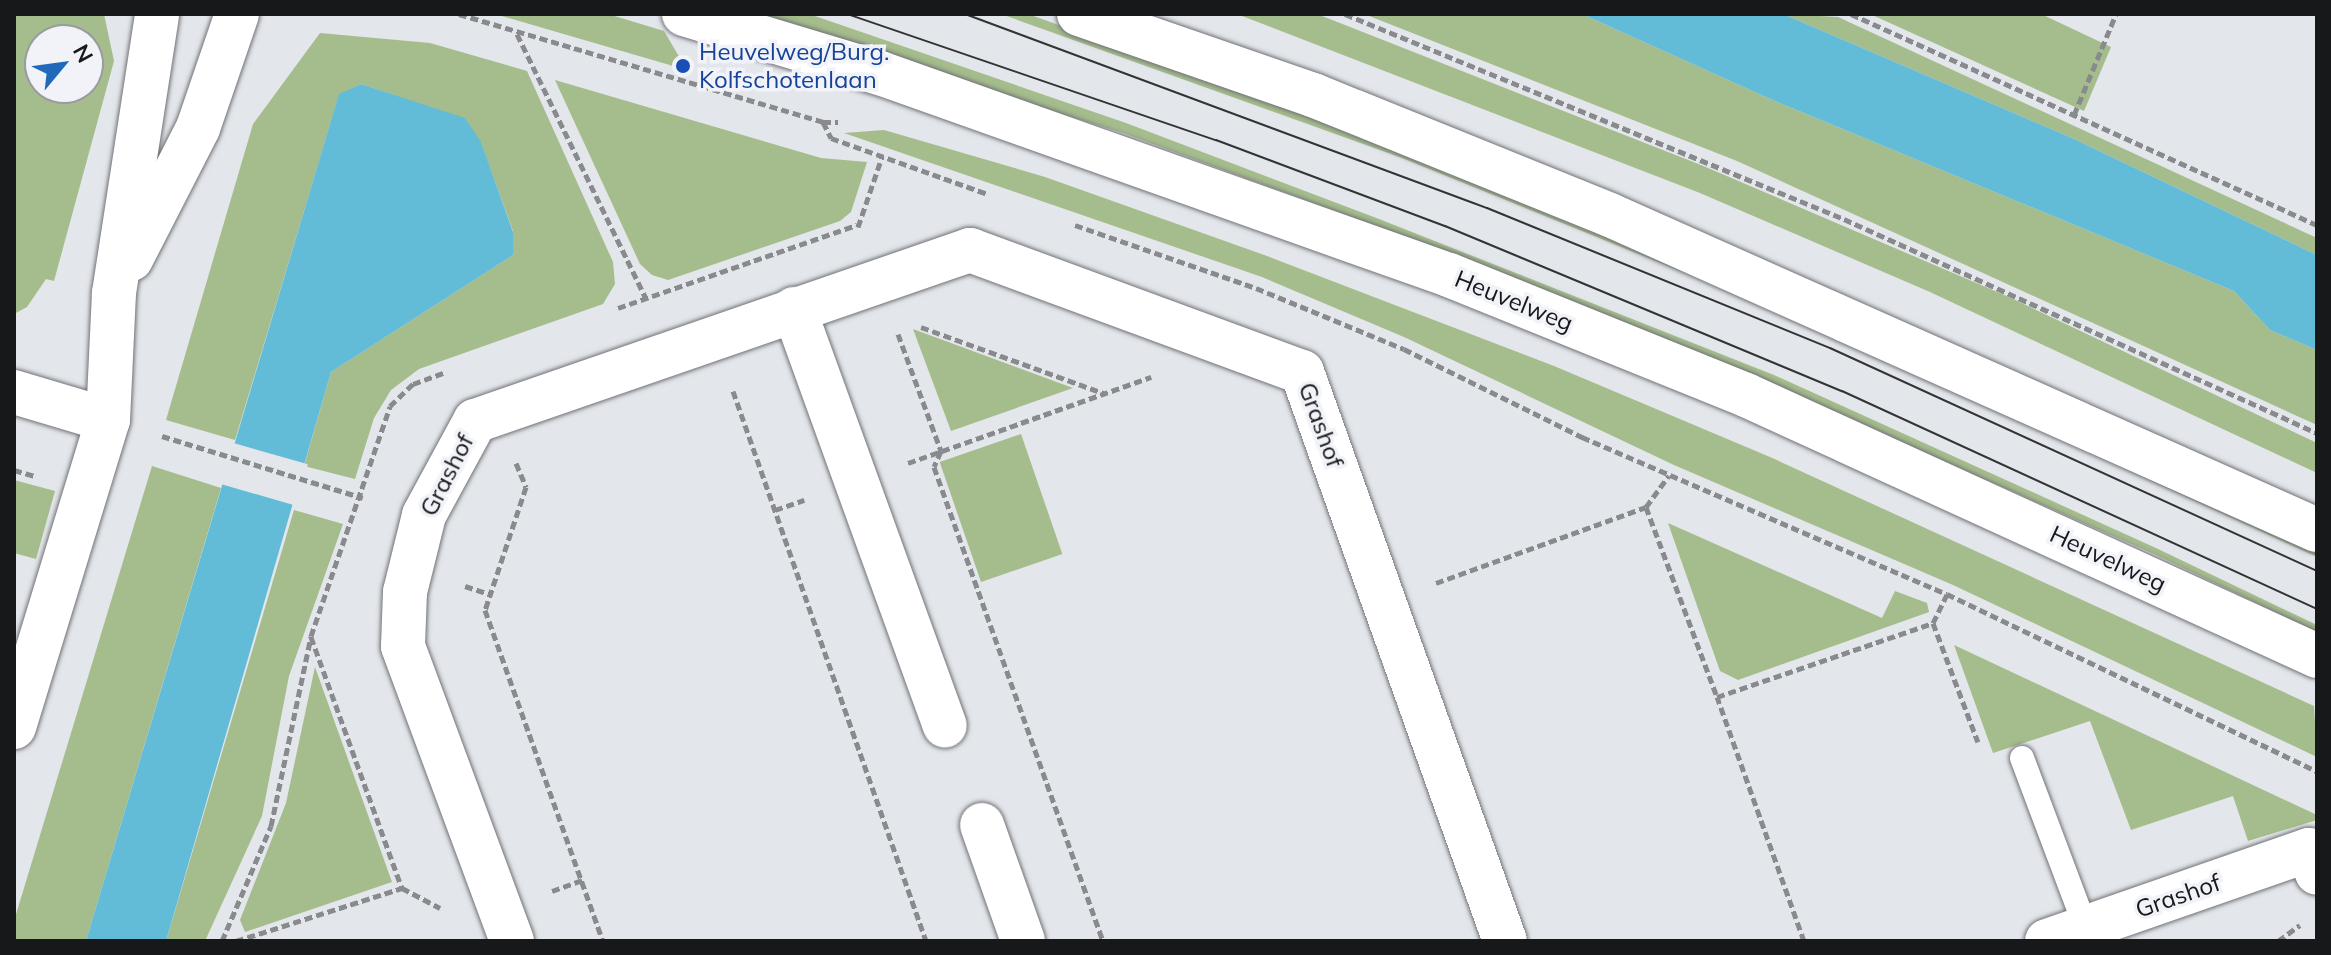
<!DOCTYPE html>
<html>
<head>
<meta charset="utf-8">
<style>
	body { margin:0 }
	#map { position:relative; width:2331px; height:955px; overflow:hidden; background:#e3e6ea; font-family:Mulish,sans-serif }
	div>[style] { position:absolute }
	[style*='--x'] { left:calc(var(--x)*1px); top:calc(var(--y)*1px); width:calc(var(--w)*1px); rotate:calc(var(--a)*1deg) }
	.green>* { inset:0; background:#a5bc8c; transform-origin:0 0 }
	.water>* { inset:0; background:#62bcd8 }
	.pier>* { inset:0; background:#e3e6ea; transform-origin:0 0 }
	.path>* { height:5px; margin-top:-2.5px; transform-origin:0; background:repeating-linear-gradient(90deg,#888a8d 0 8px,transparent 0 12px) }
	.roads { filter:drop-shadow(0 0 2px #707277) drop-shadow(0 0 2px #707277) }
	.lane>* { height:24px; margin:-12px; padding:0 12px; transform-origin:12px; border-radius:12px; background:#fff }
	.street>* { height:44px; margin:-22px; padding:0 22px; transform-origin:22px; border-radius:22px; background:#fff }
	.secondary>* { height:44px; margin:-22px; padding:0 22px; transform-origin:22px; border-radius:22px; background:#fff }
	.tram>* { height:2px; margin:-1px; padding:0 1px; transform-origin:1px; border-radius:1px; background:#323335 }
	.dots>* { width:22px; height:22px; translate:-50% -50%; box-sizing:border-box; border:4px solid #f1f3f8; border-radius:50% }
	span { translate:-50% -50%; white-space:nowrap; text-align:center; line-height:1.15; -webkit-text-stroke:7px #f1f3f8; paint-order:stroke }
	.transit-label { font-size:24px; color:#164399 }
	.left { translate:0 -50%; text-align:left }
	.street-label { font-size:24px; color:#171819 }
	.frame { position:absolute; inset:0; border:16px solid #171819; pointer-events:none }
	.north { position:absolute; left:24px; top:24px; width:80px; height:80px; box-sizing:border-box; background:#f1f3f8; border:2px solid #9a9b9f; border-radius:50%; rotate:61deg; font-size:22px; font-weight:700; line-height:32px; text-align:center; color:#171819 }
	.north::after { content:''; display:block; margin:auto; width:28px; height:36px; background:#216aba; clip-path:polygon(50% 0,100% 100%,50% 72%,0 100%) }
</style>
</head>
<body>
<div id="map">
	<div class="green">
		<div style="clip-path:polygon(evenodd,14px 14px,104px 14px,114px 61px,54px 281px,46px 279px,27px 307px,14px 314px,14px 14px,40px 40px,88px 40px,88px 88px,40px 88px,40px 40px)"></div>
		<div style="clip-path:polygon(495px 14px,608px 14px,664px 31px,681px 60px,680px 68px)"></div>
		<div style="clip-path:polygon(743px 14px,809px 14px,1126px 123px,1379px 219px,1774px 375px,2156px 548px,2317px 625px,2317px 632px,2154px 554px,1771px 385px,1376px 226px,1123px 133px)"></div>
		<div style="clip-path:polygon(1001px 14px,1028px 14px,1406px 149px,1805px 312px,2317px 547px,2317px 557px,1801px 320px,1402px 158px)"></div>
		<div style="clip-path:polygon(1237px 14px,1317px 14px,1701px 165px,2009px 297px,2317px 443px,2317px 473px,1930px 292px,1700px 193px)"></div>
		<div style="clip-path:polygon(1364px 14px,1582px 14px,1768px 98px,2234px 291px,2270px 330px,2317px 350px,2317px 425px,1737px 161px)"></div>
		<div style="clip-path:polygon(1783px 14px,1838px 17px,2317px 238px,2317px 255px,2072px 138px)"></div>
		<div style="clip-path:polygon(1870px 14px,2041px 14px,2111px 47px,2084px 111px)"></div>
		<div style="clip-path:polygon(320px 33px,430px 43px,527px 71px,613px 262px,615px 284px,603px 304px,419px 369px,391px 390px,374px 418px,355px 479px,304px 466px,331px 372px,513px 255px,513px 231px,481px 143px,465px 119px,361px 84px,339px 95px,235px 440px,166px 420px,253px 124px)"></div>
		<div style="clip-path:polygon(555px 80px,821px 158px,867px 162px,851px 212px,840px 221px,668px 280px,652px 275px,640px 264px)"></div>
		<div style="clip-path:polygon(884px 130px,1045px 177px,1267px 256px,1554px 366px,1770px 457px,2314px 706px,2317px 757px,1953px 585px,1674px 465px,1404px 337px,1262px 277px,844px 133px)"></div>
		<div style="clip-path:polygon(913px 329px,1073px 388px,951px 431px)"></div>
		<div style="left:1021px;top:434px;width:127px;height:86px;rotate:71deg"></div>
		<div style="clip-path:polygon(152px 466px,221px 488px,86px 941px,14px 941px,14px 921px)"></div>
		<div style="clip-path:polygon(14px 480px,55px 491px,36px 559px,14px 553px)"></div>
		<div style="clip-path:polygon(294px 510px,343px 524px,289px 676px,262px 816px,205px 941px,166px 941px)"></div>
		<div style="clip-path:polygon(1668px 523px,1882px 618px,1895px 591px,1927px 603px,1929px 612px,1738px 680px,1720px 671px)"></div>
		<div style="clip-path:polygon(1954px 645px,2317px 815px,2317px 820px,2248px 841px,2233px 796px,2131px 830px,2090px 721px,1993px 753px)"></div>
		<div style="clip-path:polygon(315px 667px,392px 882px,245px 932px,240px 920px,286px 803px)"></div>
	</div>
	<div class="water">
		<div style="clip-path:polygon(1582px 14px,1783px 14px,2072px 138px,2317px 255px,2317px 350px,2270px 330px,2234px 291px,1768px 98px)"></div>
		<div style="clip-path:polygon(361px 84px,465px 118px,481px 142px,513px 232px,513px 255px,331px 372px,166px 941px,86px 941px,339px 94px)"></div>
	</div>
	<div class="pier">
		<div style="left:230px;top:442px;width:81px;height:43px;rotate:16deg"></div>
	</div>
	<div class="path">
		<div style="--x:459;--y:14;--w:380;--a:16.5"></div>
		<div style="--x:823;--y:122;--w:15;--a:0"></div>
		<div style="--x:1345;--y:14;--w:539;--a:22.33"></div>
		<div style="--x:1844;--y:219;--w:519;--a:24.34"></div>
		<div style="--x:1851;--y:14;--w:512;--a:24.36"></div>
		<div style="--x:517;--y:34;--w:295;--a:64"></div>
		<div style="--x:2074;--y:115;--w:109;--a:-67.4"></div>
		<div style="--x:823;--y:122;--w:18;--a:63"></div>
		<div style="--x:831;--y:138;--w:166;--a:19.7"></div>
		<div style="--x:1075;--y:225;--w:192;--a:19.2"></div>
		<div style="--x:1256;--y:288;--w:160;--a:22.4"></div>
		<div style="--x:1404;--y:349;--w:199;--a:26.3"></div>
		<div style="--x:1582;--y:437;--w:397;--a:23.3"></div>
		<div style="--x:1947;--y:594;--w:410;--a:25.6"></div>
		<div style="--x:858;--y:227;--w:74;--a:-71.1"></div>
		<div style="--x:618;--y:308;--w:253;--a:-19.2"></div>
		<div style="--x:921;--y:327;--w:194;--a:19.9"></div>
		<div style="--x:898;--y:334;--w:125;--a:69.8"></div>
		<div style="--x:941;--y:451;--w:17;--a:114"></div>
		<div style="--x:934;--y:467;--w:503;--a:70.38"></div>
		<div style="--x:733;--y:391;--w:583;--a:70.66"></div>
		<div style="--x:162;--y:436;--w:210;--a:17.1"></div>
		<div style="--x:516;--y:463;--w:26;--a:67"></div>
		<div style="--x:526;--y:487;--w:130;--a:108.4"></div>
		<div style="--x:485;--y:610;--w:351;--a:70.4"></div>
		<div style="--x:908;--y:463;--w:258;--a:-19.5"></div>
		<div style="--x:14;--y:470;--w:22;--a:16"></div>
		<div style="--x:1646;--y:507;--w:39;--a:-54"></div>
		<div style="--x:775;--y:510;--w:31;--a:-19"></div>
		<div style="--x:1436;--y:583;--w:223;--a:-19.9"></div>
		<div style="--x:1646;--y:507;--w:203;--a:69.5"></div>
		<div style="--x:465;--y:586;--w:26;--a:18"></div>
		<div style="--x:1933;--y:623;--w:32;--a:-64"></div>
		<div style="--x:311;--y:637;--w:267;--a:70.1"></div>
		<div style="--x:402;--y:888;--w:43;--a:27.8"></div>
		<div style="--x:552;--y:891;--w:32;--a:-20"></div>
		<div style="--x:222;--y:941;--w:125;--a:-66.9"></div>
		<div style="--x:271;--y:826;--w:194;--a:-78.1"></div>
		<div style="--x:311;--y:636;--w:243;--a:-71"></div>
		<div style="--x:390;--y:406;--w:32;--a:-44"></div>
		<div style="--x:413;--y:384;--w:33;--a:-20"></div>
		<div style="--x:236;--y:941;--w:174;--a:-17.7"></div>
		<div style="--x:1804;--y:941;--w:259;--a:-109.6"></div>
		<div style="--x:1717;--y:697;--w:228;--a:-18.9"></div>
		<div style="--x:1933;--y:623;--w:127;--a:69.3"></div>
		<div style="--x:2278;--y:941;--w:27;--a:-36"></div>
	</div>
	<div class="roads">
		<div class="lane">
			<div style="--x:2022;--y:758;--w:182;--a:69.4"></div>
		</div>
		<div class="street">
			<div style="--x:131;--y:259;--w:147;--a:-62.9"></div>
			<div style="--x:198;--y:128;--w:120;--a:-71.1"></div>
			<div style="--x:794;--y:309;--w:443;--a:70.1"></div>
			<div style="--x:14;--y:392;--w:98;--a:16.6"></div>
			<div style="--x:14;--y:727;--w:321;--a:-73"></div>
			<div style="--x:108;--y:420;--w:127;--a:-87.3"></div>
			<div style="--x:114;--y:293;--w:282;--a:-81.2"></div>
			<div style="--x:982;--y:825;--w:123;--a:70.5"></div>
			<div style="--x:512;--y:941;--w:314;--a:-110.3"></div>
			<div style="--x:403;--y:646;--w:54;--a:-87.9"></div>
			<div style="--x:405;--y:592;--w:79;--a:-76.1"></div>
			<div style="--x:424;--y:515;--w:107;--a:-61.5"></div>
			<div style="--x:475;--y:421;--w:524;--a:-19.06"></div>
			<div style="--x:970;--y:250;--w:354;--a:20.2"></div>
			<div style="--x:1302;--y:372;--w:604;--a:70.37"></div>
			<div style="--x:2047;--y:941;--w:277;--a:-19.2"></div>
			<div style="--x:2309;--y:850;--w:24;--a:71"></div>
		</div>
		<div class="secondary">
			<div style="--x:684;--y:14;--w:205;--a:16.8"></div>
			<div style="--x:880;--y:73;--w:604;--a:19.55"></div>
			<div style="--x:1449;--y:275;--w:320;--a:22"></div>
			<div style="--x:1746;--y:395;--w:628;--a:24.56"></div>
			<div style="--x:1079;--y:14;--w:248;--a:19.1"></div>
			<div style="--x:1313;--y:95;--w:320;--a:22"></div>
			<div style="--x:1610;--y:215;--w:774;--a:24.02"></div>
		</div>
	</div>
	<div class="tram">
		<div style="--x:847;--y:14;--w:390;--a:18.9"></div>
		<div style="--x:1216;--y:140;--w:245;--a:20.6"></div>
		<div style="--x:1445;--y:226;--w:430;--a:22.6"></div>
		<div style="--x:1842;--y:391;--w:523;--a:24.65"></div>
		<div style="--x:965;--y:14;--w:557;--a:20.39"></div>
		<div style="--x:1487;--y:208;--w:370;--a:22.2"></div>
		<div style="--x:1830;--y:348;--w:536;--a:24.6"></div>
	</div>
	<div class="dots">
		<div style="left:683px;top:66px;background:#1a4fb4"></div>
	</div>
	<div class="transit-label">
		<span class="left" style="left:699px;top:66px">Heuvelweg/Burg.<br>Kolfschotenlaan</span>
	</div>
	<div class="street-label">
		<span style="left:1514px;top:301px;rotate:22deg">Heuvelweg</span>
		<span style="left:1321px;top:425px;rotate:70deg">Grashof</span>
		<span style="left:447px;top:475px;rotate:-63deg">Grashof</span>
		<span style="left:2108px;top:559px;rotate:25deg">Heuvelweg</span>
		<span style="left:2178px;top:896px;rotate:-19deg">Grashof</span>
	</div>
	<div class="frame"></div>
	<div class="north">N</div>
</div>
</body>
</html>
